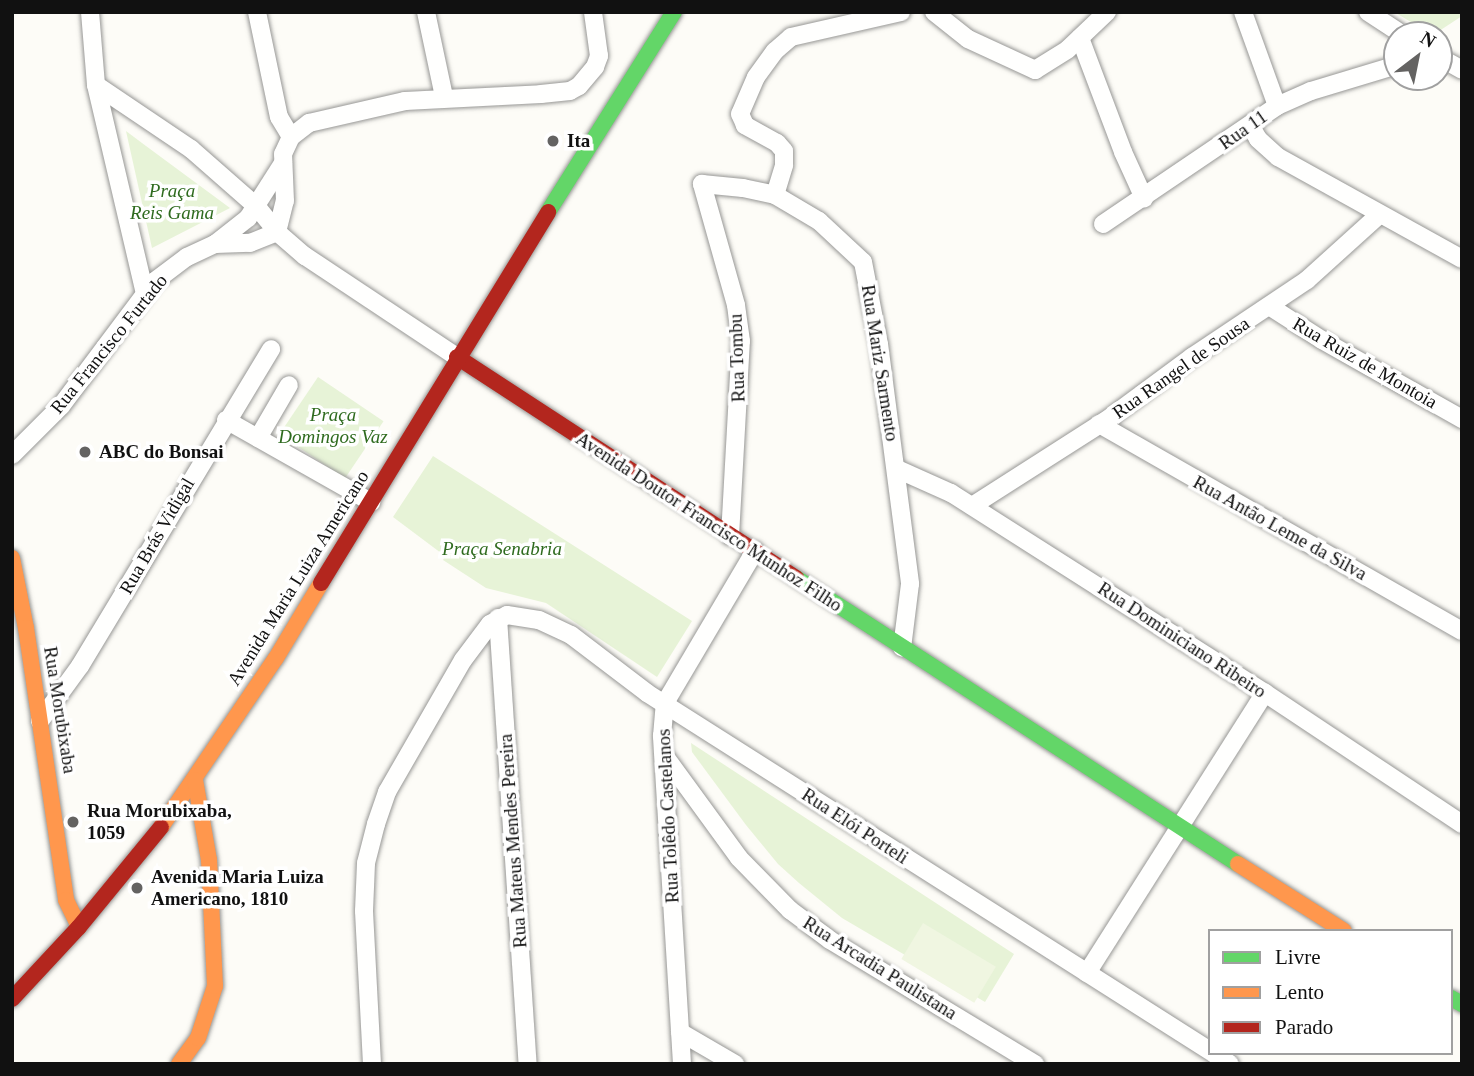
<!DOCTYPE html>
<html>
<head>
<meta charset="utf-8">
<style>
	body { margin:0 }
	#map { position:relative; width:1474px; height:1076px; overflow:hidden; background:#fdfcf7; font-family:Georgia,serif }
	div>[style] { position:absolute }
	[style*='--x'] { left:calc(var(--x)*1px); top:calc(var(--y)*1px); width:calc(var(--w)*1px); rotate:calc(var(--a)*1deg) }
	.green>* { inset:0; background:#e7f3d7; transform-origin:0 0 }
	.pitch>* { inset:0; background:#f0f6e1; transform-origin:0 0 }
	.roads { filter:drop-shadow(0 0 2px #979795) drop-shadow(0 0 2px #979795) }
	.street>* { height:18px; margin:-9px; padding:0 9px; transform-origin:9px; border-radius:9px; background:#fffffe }
	.fast>* { height:16px; margin:-8px; padding:0 8px; transform-origin:8px; border-radius:8px; background:#63d668 }
	.slow>* { height:16px; margin:-8px; padding:0 8px; transform-origin:8px; border-radius:8px; background:#ff974d }
	.jam>* { height:16px; margin:-8px; padding:0 8px; transform-origin:8px; border-radius:8px; background:#b3261e }
	.dots>* { width:19px; height:19px; translate:-50% -50%; box-sizing:border-box; border:4px solid #fff; border-radius:50% }
	span { translate:-50% -50%; white-space:nowrap; text-align:center; line-height:1.15; -webkit-text-stroke:7px #fff; paint-order:stroke }
	.street-label { font-size:19px; color:#111 }
	.poi-label { font-size:19px; color:#111; font-weight:700 }
	.left { translate:0 -50%; text-align:left }
	.park-label { font-size:19px; color:#2f6b1f; font-style:italic }
	.frame { position:absolute; inset:0; border:14px solid #111; pointer-events:none }
	.legend { position:absolute; left:1208px; top:929px; width:245px; height:126px; box-sizing:border-box; background:#fff; border:2px solid #a0a0a0; margin:0; padding:9px 12px; list-style:none; font-size:21px; color:#111 }
	.legend li { display:flex; align-items:center; gap:14px; height:35px }
	.legend b { width:35px; border:2px solid #a0a0a0 }
	.north { position:absolute; left:1383px; top:21px; width:70px; height:70px; box-sizing:border-box; background:#fff; border:2px solid #a0a0a0; border-radius:50%; rotate:32deg; font-size:19px; font-weight:700; line-height:28px; text-align:center; color:#111 }
	.north::after { content:''; display:block; margin:auto; width:24px; height:32px; background:#646362; clip-path:polygon(50% 0,100% 100%,50% 72%,0 100%) }
</style>
</head>
<body>
<div id="map">
	<div class="green">
		<div style="clip-path:polygon(1394px 12px,1462px 12px,1462px 16px,1433px 35px)"></div>
		<div style="clip-path:polygon(126px 131px,146px 146px,230px 208px,152px 248px)"></div>
		<div style="left:318px;top:377px;width:79px;height:69px;rotate:34deg"></div>
		<div style="clip-path:polygon(433px 456px,692px 621px,657px 677px,546px 603px,486px 588px,443px 560px,445px 556px,393px 517px)"></div>
		<div style="clip-path:polygon(691px 743px,1014px 954px,985px 1002px,842px 918px,799px 883px,778px 864px,746px 825px,692px 752px)"></div>
	</div>
	<div class="pitch">
		<div style="left:923px;top:923px;width:85px;height:42px;rotate:31deg"></div>
	</div>
	<div class="roads">
		<div class="street">
			<div style="--x:90;--y:12;--w:73;--a:85.3"></div>
			<div style="--x:96;--y:85;--w:215;--a:76.8"></div>
			<div style="--x:257;--y:12;--w:107;--a:78.2"></div>
			<div style="--x:279;--y:117;--w:23;--a:59"></div>
			<div style="--x:426;--y:12;--w:87;--a:78"></div>
			<div style="--x:934;--y:12;--w:43;--a:38.5"></div>
			<div style="--x:968;--y:39;--w:74;--a:24.8"></div>
			<div style="--x:1035;--y:70;--w:39;--a:-32"></div>
			<div style="--x:1068;--y:49;--w:54;--a:-43.5"></div>
			<div style="--x:1243;--y:12;--w:100;--a:70.1"></div>
			<div style="--x:1368;--y:12;--w:42;--a:33.3"></div>
			<div style="--x:1080;--y:38;--w:122;--a:69.3"></div>
			<div style="--x:1123;--y:152;--w:51;--a:65.5"></div>
			<div style="--x:1439;--y:57;--w:26;--a:29"></div>
			<div style="--x:96;--y:85;--w:115;--a:34"></div>
			<div style="--x:191;--y:149;--w:88;--a:41.3"></div>
			<div style="--x:257;--y:207;--w:32;--a:51"></div>
			<div style="--x:277;--y:232;--w:37;--a:41"></div>
			<div style="--x:305;--y:256;--w:182;--a:33.6"></div>
			<div style="--x:1250;--y:125;--w:16;--a:60"></div>
			<div style="--x:1258;--y:139;--w:27;--a:42"></div>
			<div style="--x:1278;--y:157;--w:210;--a:29"></div>
			<div style="--x:775;--y:195;--w:31;--a:-73"></div>
			<div style="--x:784;--y:165;--w:14;--a:-90"></div>
			<div style="--x:784;--y:151;--w:11;--a:-131"></div>
			<div style="--x:777;--y:143;--w:37;--a:-151"></div>
			<div style="--x:745;--y:125;--w:12;--a:-114"></div>
			<div style="--x:740;--y:114;--w:40;--a:-66.6"></div>
			<div style="--x:756;--y:77;--w:32;--a:-54"></div>
			<div style="--x:775;--y:51;--w:21;--a:-41"></div>
			<div style="--x:791;--y:37;--w:113;--a:-12.8"></div>
			<div style="--x:1103;--y:224;--w:210;--a:-34.1"></div>
			<div style="--x:1277;--y:106;--w:37;--a:-24"></div>
			<div style="--x:1311;--y:91;--w:90;--a:-16.8"></div>
			<div style="--x:215;--y:244;--w:35;--a:-2"></div>
			<div style="--x:250;--y:243;--w:29;--a:-22"></div>
			<div style="--x:277;--y:232;--w:32;--a:-76"></div>
			<div style="--x:285;--y:201;--w:47;--a:-92.4"></div>
			<div style="--x:283;--y:154;--w:19;--a:-65"></div>
			<div style="--x:291;--y:137;--w:23;--a:-38"></div>
			<div style="--x:309;--y:123;--w:98;--a:-12.9"></div>
			<div style="--x:405;--y:101;--w:136;--a:-2.9"></div>
			<div style="--x:541;--y:94;--w:29;--a:-6"></div>
			<div style="--x:570;--y:91;--w:10;--a:-29"></div>
			<div style="--x:579;--y:86;--w:25;--a:-50"></div>
			<div style="--x:595;--y:67;--w:12;--a:-70"></div>
			<div style="--x:599;--y:56;--w:44;--a:-97.8"></div>
			<div style="--x:1269;--y:306;--w:63;--a:32.7"></div>
			<div style="--x:1322;--y:340;--w:161;--a:29.4"></div>
			<div style="--x:226;--y:420;--w:167;--a:29.5"></div>
			<div style="--x:1099;--y:424;--w:418;--a:29.7"></div>
			<div style="--x:258;--y:438;--w:61;--a:-59.7"></div>
			<div style="--x:12;--y:455;--w:69;--a:-45"></div>
			<div style="--x:61;--y:406;--w:156;--a:-53.1"></div>
			<div style="--x:155;--y:281;--w:40;--a:-37"></div>
			<div style="--x:187;--y:257;--w:31;--a:-25"></div>
			<div style="--x:215;--y:244;--w:42;--a:-38.2"></div>
			<div style="--x:248;--y:218;--w:65;--a:-57.5"></div>
			<div style="--x:897;--y:469;--w:59;--a:24"></div>
			<div style="--x:951;--y:493;--w:372;--a:32.5"></div>
			<div style="--x:1265;--y:693;--w:237;--a:33.6"></div>
			<div style="--x:972;--y:506;--w:165;--a:-32.6"></div>
			<div style="--x:1111;--y:417;--w:101;--a:-36.5"></div>
			<div style="--x:1192;--y:357;--w:138;--a:-33.8"></div>
			<div style="--x:1307;--y:280;--w:98;--a:-42.1"></div>
			<div style="--x:730;--y:536;--w:195;--a:-86.8"></div>
			<div style="--x:741;--y:341;--w:36;--a:-98"></div>
			<div style="--x:736;--y:305;--w:126;--a:-105.7"></div>
			<div style="--x:702;--y:184;--w:41;--a:5.6"></div>
			<div style="--x:743;--y:188;--w:33;--a:12"></div>
			<div style="--x:775;--y:195;--w:51;--a:30.6"></div>
			<div style="--x:819;--y:221;--w:60;--a:43"></div>
			<div style="--x:863;--y:262;--w:84;--a:79"></div>
			<div style="--x:879;--y:344;--w:242;--a:82.6"></div>
			<div style="--x:910;--y:584;--w:64;--a:97.1"></div>
			<div style="--x:498;--y:618;--w:447;--a:86.2"></div>
			<div style="--x:40;--y:721;--w:68;--a:-54"></div>
			<div style="--x:80;--y:666;--w:370;--a:-58.9"></div>
			<div style="--x:664;--y:755;--w:127;--a:53.9"></div>
			<div style="--x:739;--y:858;--w:73;--a:45.6"></div>
			<div style="--x:790;--y:910;--w:50;--a:36.9"></div>
			<div style="--x:830;--y:940;--w:240;--a:31.2"></div>
			<div style="--x:1087;--y:973;--w:332;--a:-57.6"></div>
			<div style="--x:680;--y:1032;--w:64;--a:30.2"></div>
			<div style="--x:1213;--y:1053;--w:20;--a:33"></div>
			<div style="--x:372;--y:1064;--w:153;--a:-93"></div>
			<div style="--x:364;--y:911;--w:48;--a:-87.6"></div>
			<div style="--x:366;--y:863;--w:40;--a:-75.6"></div>
			<div style="--x:376;--y:824;--w:34;--a:-71"></div>
			<div style="--x:387;--y:792;--w:152;--a:-60.1"></div>
			<div style="--x:463;--y:660;--w:45;--a:-53.1"></div>
			<div style="--x:490;--y:624;--w:19;--a:-28"></div>
			<div style="--x:507;--y:615;--w:32;--a:9"></div>
			<div style="--x:539;--y:620;--w:35;--a:25"></div>
			<div style="--x:571;--y:635;--w:96;--a:37.3"></div>
			<div style="--x:647;--y:693;--w:667;--a:32.45"></div>
			<div style="--x:682;--y:1064;--w:329;--a:-93.5"></div>
			<div style="--x:662;--y:736;--w:33;--a:-85"></div>
			<div style="--x:665;--y:703;--w:177;--a:-59.4"></div>
		</div>
		<div class="fast">
			<div style="--x:548;--y:212;--w:236;--a:-57.8"></div>
			<div style="--x:796;--y:578;--w:526;--a:32.91"></div>
			<div style="--x:1451;--y:998;--w:13;--a:29"></div>
		</div>
		<div class="slow">
			<div style="--x:12;--y:558;--w:71;--a:78.7"></div>
			<div style="--x:26;--y:628;--w:275;--a:81.6"></div>
			<div style="--x:66;--y:900;--w:30;--a:64"></div>
			<div style="--x:161;--y:827;--w:204;--a:-55.8"></div>
			<div style="--x:276;--y:658;--w:87;--a:-59"></div>
			<div style="--x:1238;--y:864;--w:125;--a:32.3"></div>
			<div style="--x:179;--y:1064;--w:32;--a:-54"></div>
			<div style="--x:198;--y:1038;--w:55;--a:-71.9"></div>
			<div style="--x:215;--y:986;--w:126;--a:-92.7"></div>
			<div style="--x:209;--y:860;--w:81;--a:-99.9"></div>
		</div>
		<div class="jam">
			<div style="--x:457;--y:357;--w:405;--a:33.1"></div>
			<div style="--x:321;--y:583;--w:435;--a:-58.5"></div>
			<div style="--x:12;--y:999;--w:98;--a:-47.1"></div>
			<div style="--x:79;--y:927;--w:129;--a:-50.6"></div>
		</div>
	</div>
	<div class="dots">
		<div style="left:553px;top:141px;background:#646362"></div>
		<div style="left:85px;top:452px;background:#646362"></div>
		<div style="left:73px;top:822px;background:#646362"></div>
		<div style="left:137px;top:888px;background:#646362"></div>
	</div>
	<div class="street-label">
		<span style="left:1243px;top:130px;rotate:-35deg">Rua 11</span>
		<span style="left:109px;top:344px;rotate:-51deg">Rua Francisco Furtado</span>
		<span style="left:737px;top:358px;rotate:-92deg">Rua Tombu</span>
		<span style="left:880px;top:363px;rotate:81deg">Rua Mariz Sarmento</span>
		<span style="left:1365px;top:363px;rotate:30deg">Rua Ruiz de Montoia</span>
		<span style="left:1181px;top:368px;rotate:-35deg">Rua Rangel de Sousa</span>
		<span style="left:709px;top:522px;rotate:33deg">Avenida Doutor Francisco Munhoz Filho</span>
		<span style="left:1280px;top:528px;rotate:29deg">Rua Antão Leme da Silva</span>
		<span style="left:157px;top:536px;rotate:-60deg">Rua Brás Vidigal</span>
		<span style="left:298px;top:578px;rotate:-58deg">Avenida Maria Luiza Americano</span>
		<span style="left:1182px;top:640px;rotate:33deg">Rua Dominiciano Ribeiro</span>
		<span style="left:60px;top:710px;rotate:81deg">Rua Morubixaba</span>
		<span style="left:668px;top:816px;rotate:-93deg">Rua Tolêdo Castelanos</span>
		<span style="left:855px;top:826px;rotate:33deg">Rua Elói Porteli</span>
		<span style="left:513px;top:841px;rotate:-94deg">Rua Mateus Mendes Pereira</span>
		<span style="left:880px;top:968px;rotate:32deg">Rua Arcadia Paulistana</span>
	</div>
	<div class="poi-label">
		<span class="left" style="left:567px;top:141px">Ita</span>
		<span class="left" style="left:99px;top:452px">ABC do Bonsai</span>
		<span class="left" style="left:87px;top:822px">Rua Morubixaba,<br>1059</span>
		<span class="left" style="left:151px;top:888px">Avenida Maria Luiza<br>Americano, 1810</span>
	</div>
	<div class="park-label">
		<span style="left:172px;top:202px">Praça<br>Reis Gama</span>
		<span style="left:333px;top:426px">Praça<br>Domingos Vaz</span>
		<span style="left:502px;top:549px">Praça Senabria</span>
	</div>
	<div class="frame"></div>
	<ul class="legend">
	<li><b style="height:9px;background:#63d668"></b>Livre</li>
	<li><b style="height:9px;background:#ff974d"></b>Lento</li>
	<li><b style="height:9px;background:#b3261e"></b>Parado</li>
	</ul>
	<div class="north">N</div>
</div>
</body>
</html>
